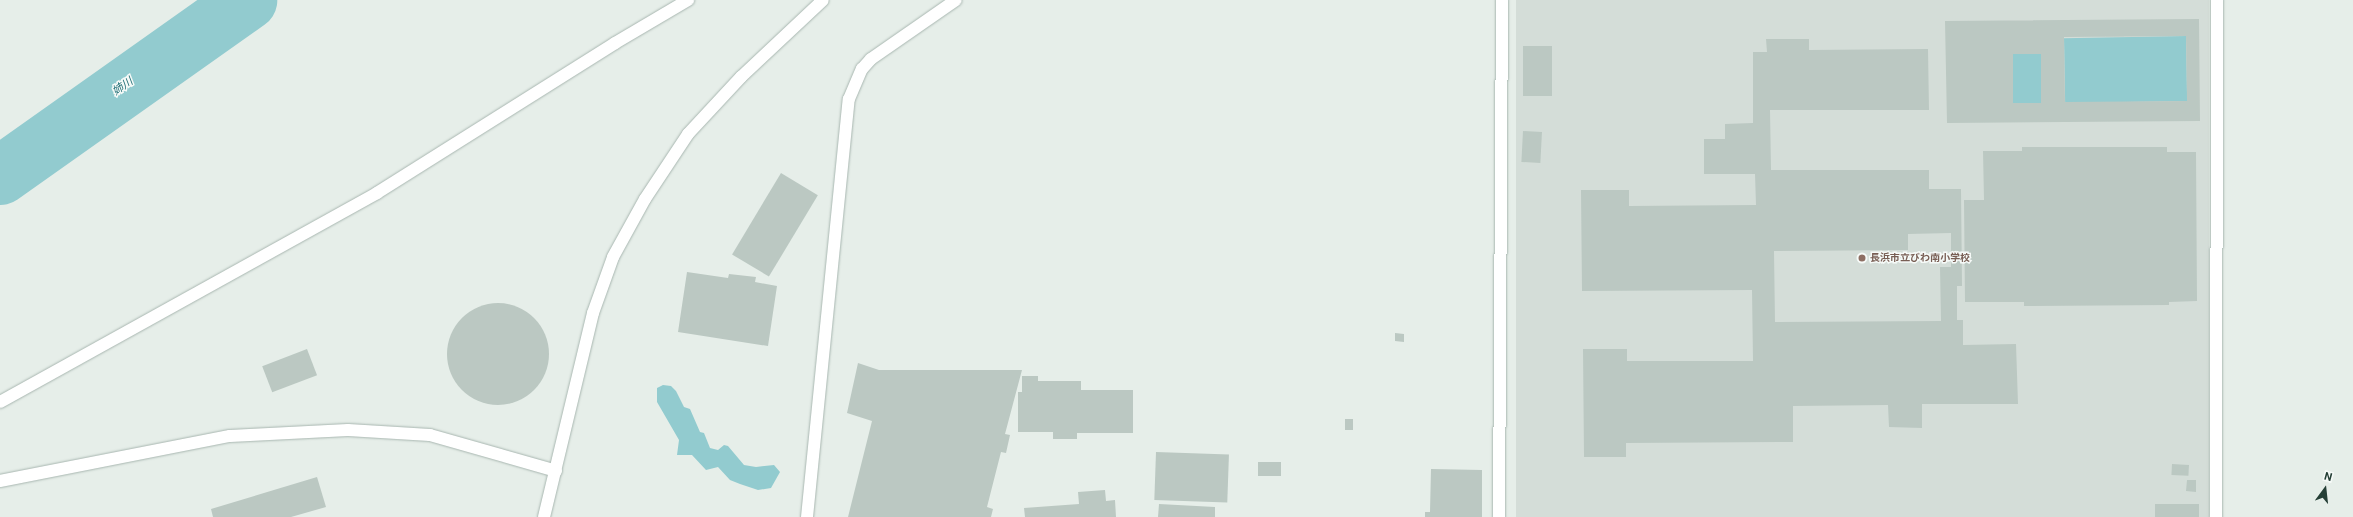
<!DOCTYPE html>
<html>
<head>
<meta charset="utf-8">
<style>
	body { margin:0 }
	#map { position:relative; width:2353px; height:517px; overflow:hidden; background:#e6eee9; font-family:Roboto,"Noto Sans JP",sans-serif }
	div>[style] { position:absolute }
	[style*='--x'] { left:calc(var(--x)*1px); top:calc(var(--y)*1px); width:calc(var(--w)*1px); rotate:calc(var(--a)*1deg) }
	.built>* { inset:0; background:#d4ddd8; transform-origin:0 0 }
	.water>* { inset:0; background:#92cbcf; transform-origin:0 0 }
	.river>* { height:59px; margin:-29.5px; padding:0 29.5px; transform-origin:29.5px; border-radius:29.5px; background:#92cbcf }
	.building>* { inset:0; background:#bbc8c2; transform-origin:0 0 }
	.round { border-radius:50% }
	.roads { filter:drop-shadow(0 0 1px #a8b6b0) drop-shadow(0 0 1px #a8b6b0) }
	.street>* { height:12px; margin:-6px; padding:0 6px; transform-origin:6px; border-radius:6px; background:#fff }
	.secondary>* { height:12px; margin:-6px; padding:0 6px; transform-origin:6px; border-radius:6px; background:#fff }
	.dots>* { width:11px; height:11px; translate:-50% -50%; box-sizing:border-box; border:2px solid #f6faf8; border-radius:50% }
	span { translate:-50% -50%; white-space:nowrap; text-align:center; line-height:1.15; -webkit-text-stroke:3px #f6faf8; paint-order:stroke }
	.education-label { font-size:10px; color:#785e54; font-weight:700 }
	.left { translate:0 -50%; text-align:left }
	.water-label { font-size:11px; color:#237178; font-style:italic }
	.north { position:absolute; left:2305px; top:469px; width:40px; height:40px; -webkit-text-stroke:3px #f6faf8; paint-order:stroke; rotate:15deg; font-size:11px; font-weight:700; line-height:16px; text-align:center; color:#253f36 }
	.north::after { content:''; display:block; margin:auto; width:14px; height:18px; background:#253f36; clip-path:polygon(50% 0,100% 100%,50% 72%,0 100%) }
</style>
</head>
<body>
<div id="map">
	<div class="built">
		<div style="left:1516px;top:0;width:693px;height:517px"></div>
	</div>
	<div class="water">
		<div style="left:2186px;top:36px;width:65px;height:122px;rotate:89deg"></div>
		<div style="left:2013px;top:54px;width:28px;height:49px"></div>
		<div style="clip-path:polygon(663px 385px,671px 386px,676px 391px,684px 407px,690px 409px,700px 432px,704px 433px,710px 448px,718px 450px,724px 445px,728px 446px,744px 465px,756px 467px,774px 465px,780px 472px,771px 488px,758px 490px,740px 484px,730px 480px,718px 467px,706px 470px,692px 455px,677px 455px,679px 440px,657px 402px,657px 388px)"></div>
	</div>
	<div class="river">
		<div style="--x:0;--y:175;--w:303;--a:-35.3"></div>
	</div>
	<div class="building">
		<div style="clip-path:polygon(evenodd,2199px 19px,2200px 121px,1947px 123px,1945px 21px,2199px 19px,2186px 36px,2187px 101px,2065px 102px,2064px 37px,2186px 36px,2199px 19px,2013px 54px,2041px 54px,2041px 103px,2013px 103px,2013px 54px)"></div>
		<div style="clip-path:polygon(evenodd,1766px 39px,1809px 39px,1809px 50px,1928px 49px,1929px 110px,1770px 110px,1771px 170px,1929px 170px,1929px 189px,1961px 189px,1962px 286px,1957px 286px,1957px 320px,1963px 320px,1963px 345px,2016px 344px,2018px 404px,1922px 404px,1922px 428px,1889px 427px,1888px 405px,1793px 406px,1793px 442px,1626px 443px,1626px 457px,1584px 457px,1583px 349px,1627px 349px,1627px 361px,1753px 361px,1752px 290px,1582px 291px,1581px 190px,1629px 190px,1629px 206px,1756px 205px,1755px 174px,1704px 174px,1704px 139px,1725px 139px,1725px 124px,1753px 123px,1753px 52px,1767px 52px,1766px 39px,1951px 233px,1951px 267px,1940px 267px,1941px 321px,1775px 322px,1774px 251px,1908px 250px,1908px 234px,1951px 233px)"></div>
		<div style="left:1523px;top:46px;width:29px;height:50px"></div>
		<div style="left:1523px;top:131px;width:19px;height:31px;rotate:3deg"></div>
		<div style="clip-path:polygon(2022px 147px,2167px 147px,2167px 152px,2196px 152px,2197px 301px,2169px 302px,2169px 305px,2024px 306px,2024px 302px,1965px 302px,1964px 200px,1984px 200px,1983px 151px,2022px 151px)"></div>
		<div style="left:781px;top:173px;width:43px;height:95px;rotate:31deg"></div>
		<div style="clip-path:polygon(687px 272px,728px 278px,729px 274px,756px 277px,755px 282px,777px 286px,768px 346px,678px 332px)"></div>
		<div class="round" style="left:447px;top:303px;width:102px;height:102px"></div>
		<div style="clip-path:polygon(1395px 333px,1404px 334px,1404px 342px,1395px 341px)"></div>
		<div style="left:307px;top:349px;width:28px;height:48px;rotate:69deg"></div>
		<div style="clip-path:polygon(858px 363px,879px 370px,1022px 370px,1005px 434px,1010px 435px,1006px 453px,1001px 452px,987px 507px,993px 509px,991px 517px,848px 517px,872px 421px,847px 413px)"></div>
		<div style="clip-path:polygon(1022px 376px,1038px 376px,1038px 381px,1081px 381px,1081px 390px,1133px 390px,1133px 433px,1077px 433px,1077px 439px,1053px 439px,1053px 432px,1018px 432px,1018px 392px,1022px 392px)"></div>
		<div style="left:1353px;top:419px;width:11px;height:8px;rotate:90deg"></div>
		<div style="left:1156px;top:452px;width:73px;height:48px;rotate:2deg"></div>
		<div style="left:1258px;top:462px;width:23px;height:14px"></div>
		<div style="left:2172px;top:464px;width:17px;height:11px;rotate:3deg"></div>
		<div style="clip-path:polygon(1431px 469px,1482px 470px,1482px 517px,1425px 517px,1425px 512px,1430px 512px)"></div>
		<div style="clip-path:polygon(317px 477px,326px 507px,291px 517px,213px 517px,211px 509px)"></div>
		<div style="clip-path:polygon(2187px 480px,2196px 480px,2196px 492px,2186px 491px)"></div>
		<div style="clip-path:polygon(1105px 490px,1106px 501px,1115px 500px,1116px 517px,1025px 517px,1024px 508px,1079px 504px,1078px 492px)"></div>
		<div style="clip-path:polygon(1159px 504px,1215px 507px,1215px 517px,1158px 517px)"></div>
		<div style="left:2155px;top:504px;width:44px;height:13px"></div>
	</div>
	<div class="roads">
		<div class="street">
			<div style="--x:807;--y:517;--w:420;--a:-84.3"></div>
			<div style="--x:849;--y:99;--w:33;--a:-67"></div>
			<div style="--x:862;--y:69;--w:13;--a:-48"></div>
			<div style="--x:871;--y:59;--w:103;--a:-34.8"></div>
			<div style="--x:1499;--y:517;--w:517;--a:-89.67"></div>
			<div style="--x:2216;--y:517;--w:517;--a:-89.89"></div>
		</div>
		<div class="secondary">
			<div style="--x:0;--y:402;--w:431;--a:-29"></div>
			<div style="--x:377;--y:193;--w:281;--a:-32.2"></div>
			<div style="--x:615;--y:43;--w:85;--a:-30.5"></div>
			<div style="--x:0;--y:481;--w:234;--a:-11.1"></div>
			<div style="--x:230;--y:436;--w:118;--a:-2.9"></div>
			<div style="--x:348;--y:430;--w:82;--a:3.5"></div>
			<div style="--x:430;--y:435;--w:131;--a:15.9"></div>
			<div style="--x:544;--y:517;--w:210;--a:-76.5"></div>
			<div style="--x:593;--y:313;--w:59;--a:-70.3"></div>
			<div style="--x:613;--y:257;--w:66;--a:-61.1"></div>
			<div style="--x:645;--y:199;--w:78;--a:-56.5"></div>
			<div style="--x:688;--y:134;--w:78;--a:-47.1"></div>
			<div style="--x:741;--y:77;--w:112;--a:-43.2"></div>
		</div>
	</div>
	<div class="dots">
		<div style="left:1862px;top:258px;background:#8d6e63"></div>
	</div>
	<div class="education-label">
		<span class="left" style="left:1870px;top:258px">長浜市立びわ南小学校</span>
	</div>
	<div class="water-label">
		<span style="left:123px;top:87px;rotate:-35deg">姉川</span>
	</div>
	<div class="north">N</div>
</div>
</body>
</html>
